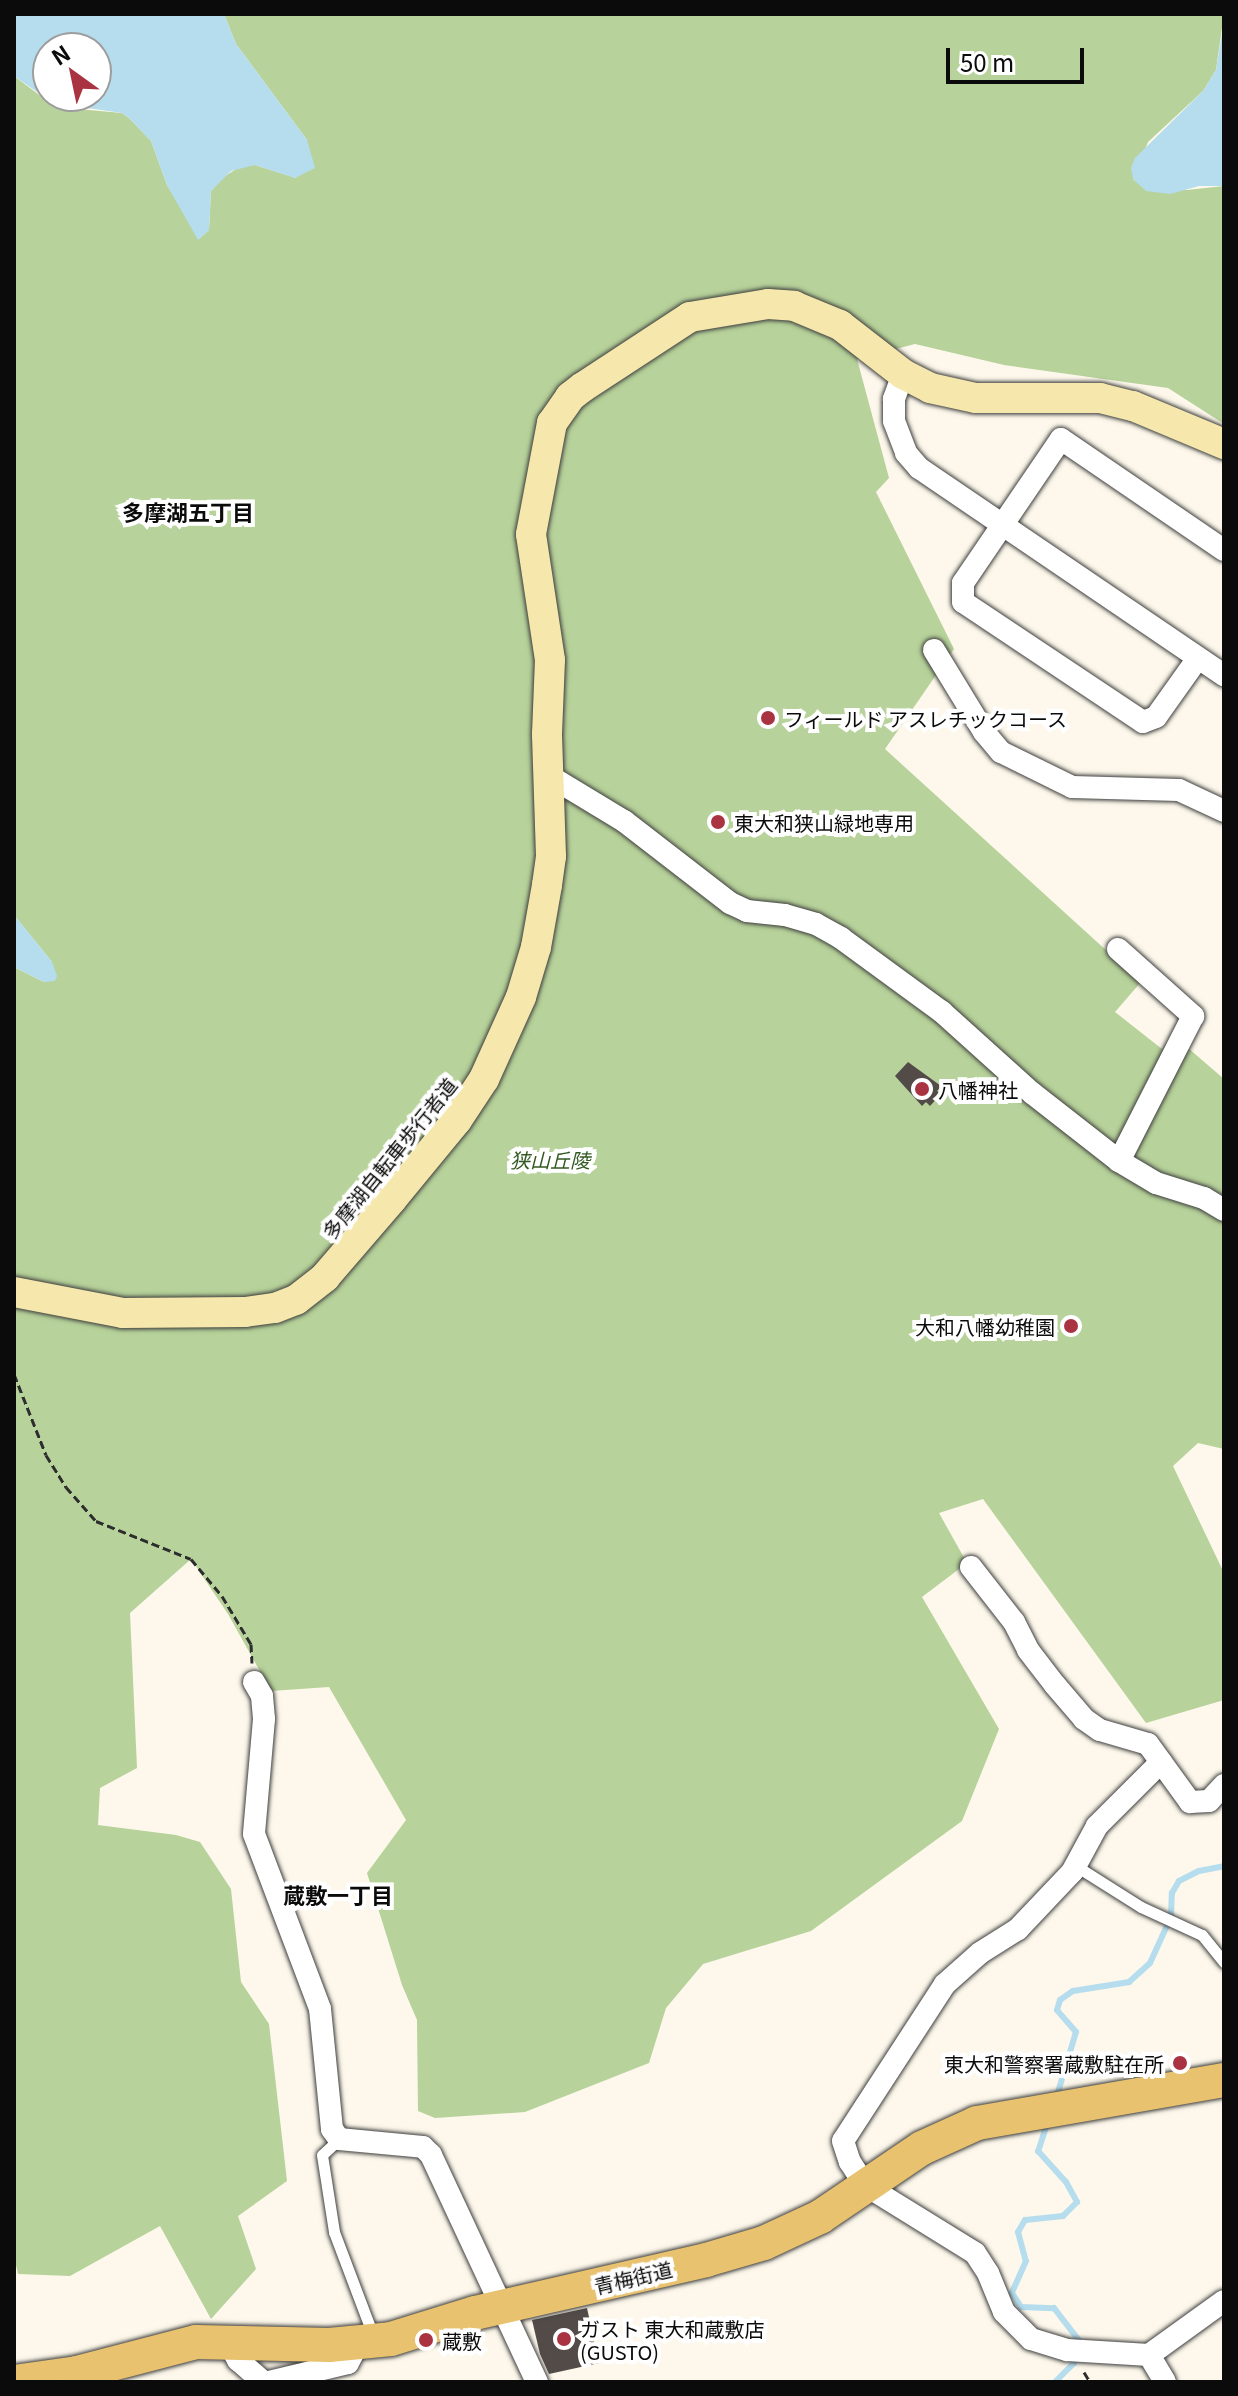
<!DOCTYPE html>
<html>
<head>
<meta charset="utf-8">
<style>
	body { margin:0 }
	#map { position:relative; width:1238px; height:2396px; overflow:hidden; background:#fdf8eb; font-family:Georgia,"Noto Sans JP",serif }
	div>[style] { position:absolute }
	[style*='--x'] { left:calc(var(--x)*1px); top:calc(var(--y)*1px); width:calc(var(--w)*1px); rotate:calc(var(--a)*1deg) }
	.forest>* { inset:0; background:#b7d29a }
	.water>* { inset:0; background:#b5ddee }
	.stream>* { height:6px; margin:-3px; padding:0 3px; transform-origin:3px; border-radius:3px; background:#b5ddee }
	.building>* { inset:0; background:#524b48 }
	.path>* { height:3px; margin-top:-1.5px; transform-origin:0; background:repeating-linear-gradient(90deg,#2d2d2d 0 8px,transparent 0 12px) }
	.roads { filter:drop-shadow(0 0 2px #3e3e3e) drop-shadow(0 0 2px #3e3e3e) }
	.lane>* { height:11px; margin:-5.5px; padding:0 5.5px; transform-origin:5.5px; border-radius:5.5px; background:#fff }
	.street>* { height:22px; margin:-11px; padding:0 11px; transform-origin:11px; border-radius:11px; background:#fff }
	.secondary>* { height:30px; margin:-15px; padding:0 15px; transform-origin:15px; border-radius:15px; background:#f6e8ad }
	.primary>* { height:34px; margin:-17px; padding:0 17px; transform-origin:17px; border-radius:17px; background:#e9c26f }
	.dots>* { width:22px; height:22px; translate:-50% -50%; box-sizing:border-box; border:4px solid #fff; border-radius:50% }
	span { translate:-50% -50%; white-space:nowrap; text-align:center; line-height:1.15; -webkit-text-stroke:8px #fff; paint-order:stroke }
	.poi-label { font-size:20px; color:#0b0b0b }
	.left { translate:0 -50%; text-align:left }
	.right { translate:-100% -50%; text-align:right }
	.street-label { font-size:20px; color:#0b0b0b }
	.park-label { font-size:20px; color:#335a23; font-style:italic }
	.neighbourhood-label { font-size:22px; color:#0b0b0b; font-weight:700 }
	.frame { position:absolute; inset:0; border:16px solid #0b0b0b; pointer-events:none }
	.north { position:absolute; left:32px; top:32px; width:80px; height:80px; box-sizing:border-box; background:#fff; border:2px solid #9d9d9d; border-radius:50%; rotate:327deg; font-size:22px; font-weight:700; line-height:32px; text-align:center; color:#0b0b0b }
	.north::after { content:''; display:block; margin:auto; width:28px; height:36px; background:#aa3342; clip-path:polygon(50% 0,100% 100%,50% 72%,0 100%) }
	.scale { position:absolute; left:946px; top:48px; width:138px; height:36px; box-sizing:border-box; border:4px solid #0b0b0b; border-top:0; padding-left:10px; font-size:24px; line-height:28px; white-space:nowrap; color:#0b0b0b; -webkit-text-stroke:6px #fff; paint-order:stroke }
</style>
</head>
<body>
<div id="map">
	<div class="forest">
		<div style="clip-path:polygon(224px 14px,1224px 14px,1216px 70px,1203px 91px,1148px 142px,1133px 179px,1139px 184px,1187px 190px,1224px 186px,1224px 424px,1168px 388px,1004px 365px,915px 344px,857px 359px,889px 478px,876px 492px,954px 649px,885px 749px,1141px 982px,1115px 1012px,1162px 1049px,1173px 1035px,1224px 1079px,1224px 1449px,1198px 1443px,1173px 1466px,1224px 1573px,1224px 1700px,1146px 1723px,983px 1499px,939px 1513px,967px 1563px,922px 1597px,999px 1729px,962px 1821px,811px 1931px,703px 1964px,666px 2008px,649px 2063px,525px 2112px,435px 2118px,418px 2111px,417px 2020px,402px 1985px,367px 1873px,406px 1820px,329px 1687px,271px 1691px,228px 1614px,191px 1559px,130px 1613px,137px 1768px,100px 1788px,98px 1825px,176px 1835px,200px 1842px,231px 1889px,241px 1982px,269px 2024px,287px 2181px,238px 2216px,256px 2269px,211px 2319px,160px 2226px,70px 2276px,18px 2274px,14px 2256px,14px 967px,44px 982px,52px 962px,14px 915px,14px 76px,42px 97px,67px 108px,122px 113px,129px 118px,151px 141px,167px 185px,199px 239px,209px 230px,211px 191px,222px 178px,241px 166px,255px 165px,296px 178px,307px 140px,236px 44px)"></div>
	</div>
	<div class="water">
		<div style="clip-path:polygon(evenodd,14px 14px,224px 14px,236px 44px,307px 140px,315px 168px,295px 178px,255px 165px,231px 171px,211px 191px,209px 230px,198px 240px,167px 185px,151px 141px,129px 118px,122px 113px,53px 103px,14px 76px,14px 14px,48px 48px,96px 48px,96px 96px,48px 96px,48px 48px)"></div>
		<div style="clip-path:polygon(1224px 21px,1224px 186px,1199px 186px,1170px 194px,1146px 191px,1133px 179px,1131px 168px,1135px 158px,1203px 91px,1216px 70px)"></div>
		<div style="clip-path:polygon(14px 915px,52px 962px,57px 976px,55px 981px,44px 982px,14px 967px)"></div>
	</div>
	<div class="stream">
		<div style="--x:1056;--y:2099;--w:70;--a:-73.4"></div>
		<div style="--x:1076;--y:2032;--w:29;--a:-131"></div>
		<div style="--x:1057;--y:2010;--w:10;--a:-73"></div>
		<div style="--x:1060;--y:2000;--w:16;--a:-35"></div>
		<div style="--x:1073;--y:1991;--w:57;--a:-9.1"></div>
		<div style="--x:1129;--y:1982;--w:28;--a:-42"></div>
		<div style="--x:1150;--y:1963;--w:51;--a:-65.5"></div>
		<div style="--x:1171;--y:1917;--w:24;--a:-88"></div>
		<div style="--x:1172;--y:1893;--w:14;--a:-60"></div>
		<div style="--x:1179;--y:1881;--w:22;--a:-27"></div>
		<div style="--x:1199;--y:1871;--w:25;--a:-11"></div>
		<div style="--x:1048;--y:2121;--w:32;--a:108"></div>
		<div style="--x:1038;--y:2151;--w:42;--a:47.9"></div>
		<div style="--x:1066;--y:2182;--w:23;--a:61"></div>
		<div style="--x:1077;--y:2202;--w:20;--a:135"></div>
		<div style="--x:1063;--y:2216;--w:38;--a:174"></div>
		<div style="--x:1025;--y:2220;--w:14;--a:120"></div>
		<div style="--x:1018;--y:2232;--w:30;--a:75"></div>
		<div style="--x:1026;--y:2261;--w:35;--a:114"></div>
		<div style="--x:1012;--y:2293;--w:17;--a:57"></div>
		<div style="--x:1021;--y:2307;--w:33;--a:2"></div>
		<div style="--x:1054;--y:2308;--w:44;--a:52.4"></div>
		<div style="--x:1055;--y:2382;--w:27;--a:-45"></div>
		<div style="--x:1074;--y:2363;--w:9;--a:-72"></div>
	</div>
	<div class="building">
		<div style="clip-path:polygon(908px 1062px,941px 1086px,937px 1091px,941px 1094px,930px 1106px,926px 1102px,922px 1106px,895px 1076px)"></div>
		<div style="clip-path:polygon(587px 2308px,599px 2363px,549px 2374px,540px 2354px,532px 2320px)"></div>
	</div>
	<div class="path">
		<div style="--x:14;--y:1374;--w:87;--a:68.4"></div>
		<div style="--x:46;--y:1455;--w:38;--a:58"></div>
		<div style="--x:66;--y:1487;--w:45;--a:48.6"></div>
		<div style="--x:96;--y:1521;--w:102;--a:21.8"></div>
		<div style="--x:191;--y:1559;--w:48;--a:50"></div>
		<div style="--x:222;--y:1596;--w:56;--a:58.9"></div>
		<div style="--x:251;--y:1644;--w:19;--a:87"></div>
		<div style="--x:1084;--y:2372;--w:12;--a:59"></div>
	</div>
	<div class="roads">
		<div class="lane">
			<div style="--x:1076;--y:1866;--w:77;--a:32.2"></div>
			<div style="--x:1141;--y:1907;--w:67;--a:24.7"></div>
			<div style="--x:1202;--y:1935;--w:35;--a:51"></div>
			<div style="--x:339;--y:2139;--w:23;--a:137"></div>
			<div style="--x:322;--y:2155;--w:78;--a:81.1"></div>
			<div style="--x:334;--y:2232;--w:113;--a:69.3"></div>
		</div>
		<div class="street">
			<div style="--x:903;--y:374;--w:27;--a:110"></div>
			<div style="--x:894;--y:399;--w:22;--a:90"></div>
			<div style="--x:894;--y:421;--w:34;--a:69"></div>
			<div style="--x:906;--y:453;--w:20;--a:49"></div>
			<div style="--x:919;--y:468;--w:369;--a:34.2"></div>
			<div style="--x:934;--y:650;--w:96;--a:58.6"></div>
			<div style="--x:984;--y:732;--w:26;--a:50"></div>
			<div style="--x:1001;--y:752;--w:79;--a:26.2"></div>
			<div style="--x:1072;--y:787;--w:107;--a:1.6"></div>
			<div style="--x:1179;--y:790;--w:50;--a:25"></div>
			<div style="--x:1198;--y:658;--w:72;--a:125.4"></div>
			<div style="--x:1156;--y:717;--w:14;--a:159"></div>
			<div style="--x:1143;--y:722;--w:216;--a:-146.3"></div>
			<div style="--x:963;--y:602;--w:19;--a:-90"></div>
			<div style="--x:963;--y:583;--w:174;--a:-55.8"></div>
			<div style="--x:1061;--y:439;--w:197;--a:34.3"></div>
			<div style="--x:548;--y:775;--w:89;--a:31.2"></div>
			<div style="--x:624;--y:821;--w:134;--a:37.7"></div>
			<div style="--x:730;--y:903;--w:19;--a:25"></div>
			<div style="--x:747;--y:911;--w:38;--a:6"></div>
			<div style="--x:785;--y:915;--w:32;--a:16"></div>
			<div style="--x:816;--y:924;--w:29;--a:29"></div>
			<div style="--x:841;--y:938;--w:125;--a:36.2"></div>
			<div style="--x:942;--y:1012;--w:121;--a:42"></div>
			<div style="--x:1032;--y:1093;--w:110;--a:38"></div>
			<div style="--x:1119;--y:1161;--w:43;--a:30.7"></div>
			<div style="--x:1156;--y:1183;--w:50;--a:17.4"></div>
			<div style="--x:1204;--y:1198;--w:23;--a:31"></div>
			<div style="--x:1118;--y:949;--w:101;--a:41.8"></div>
			<div style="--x:1193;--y:1016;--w:163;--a:117"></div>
			<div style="--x:971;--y:1567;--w:70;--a:52"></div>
			<div style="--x:1014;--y:1622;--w:31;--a:63"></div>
			<div style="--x:1028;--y:1650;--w:44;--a:52.4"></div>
			<div style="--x:1055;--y:1685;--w:45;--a:49.5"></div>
			<div style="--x:1084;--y:1719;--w:19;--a:35"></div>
			<div style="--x:1100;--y:1730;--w:50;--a:16.3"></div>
			<div style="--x:1148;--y:1744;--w:72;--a:54.1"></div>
			<div style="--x:1190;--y:1802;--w:19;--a:-3"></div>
			<div style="--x:1209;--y:1801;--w:22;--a:-47"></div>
			<div style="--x:254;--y:1682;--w:16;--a:60"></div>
			<div style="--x:262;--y:1696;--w:23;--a:85"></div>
			<div style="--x:264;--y:1719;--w:115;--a:95"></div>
			<div style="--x:254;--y:1834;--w:187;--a:69.3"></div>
			<div style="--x:320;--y:2009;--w:121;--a:84.3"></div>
			<div style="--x:332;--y:2129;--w:12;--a:55"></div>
			<div style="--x:339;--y:2139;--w:84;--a:5.4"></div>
			<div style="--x:423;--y:2147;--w:11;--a:45"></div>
			<div style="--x:431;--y:2155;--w:251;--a:65"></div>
			<div style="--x:1161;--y:1762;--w:91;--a:135"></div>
			<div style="--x:1097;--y:1826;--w:52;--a:118.5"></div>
			<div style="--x:1072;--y:1872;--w:79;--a:133.5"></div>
			<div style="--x:1018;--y:1929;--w:45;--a:147.7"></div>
			<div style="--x:980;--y:1953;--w:47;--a:138.5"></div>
			<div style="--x:945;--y:1984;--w:187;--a:123"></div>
			<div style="--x:843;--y:2141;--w:22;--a:72"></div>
			<div style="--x:850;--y:2162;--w:27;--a:57"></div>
			<div style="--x:865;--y:2185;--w:129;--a:31.7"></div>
			<div style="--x:975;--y:2253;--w:24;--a:57"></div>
			<div style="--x:988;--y:2273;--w:42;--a:67.7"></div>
			<div style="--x:1004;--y:2312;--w:38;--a:45"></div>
			<div style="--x:1031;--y:2339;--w:38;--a:17"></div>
			<div style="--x:1067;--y:2350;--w:82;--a:3.5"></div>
			<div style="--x:1149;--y:2355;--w:31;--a:59"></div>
			<div style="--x:228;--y:2342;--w:21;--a:61"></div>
			<div style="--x:238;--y:2360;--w:33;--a:41"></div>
			<div style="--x:1149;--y:2355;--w:92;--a:-35.8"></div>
			<div style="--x:269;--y:2382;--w:81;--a:-13.5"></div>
			<div style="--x:348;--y:2363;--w:20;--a:-63"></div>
		</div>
		<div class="secondary">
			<div style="--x:14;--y:1292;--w:111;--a:10.9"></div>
			<div style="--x:123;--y:1313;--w:122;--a:-0.5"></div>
			<div style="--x:245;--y:1312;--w:30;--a:-8"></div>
			<div style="--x:275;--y:1308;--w:22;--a:-21"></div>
			<div style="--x:296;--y:1300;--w:37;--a:-38"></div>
			<div style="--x:325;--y:1277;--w:103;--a:-49.3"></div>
			<div style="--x:392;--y:1199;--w:102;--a:-50.6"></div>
			<div style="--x:457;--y:1120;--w:49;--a:-56.6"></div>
			<div style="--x:484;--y:1079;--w:90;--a:-65.7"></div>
			<div style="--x:521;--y:997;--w:52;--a:-73.3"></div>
			<div style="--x:536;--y:947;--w:63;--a:-79.9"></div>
			<div style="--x:547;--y:885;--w:29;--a:-82"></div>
			<div style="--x:551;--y:856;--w:122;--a:-91.9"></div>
			<div style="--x:547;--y:734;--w:74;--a:-87.7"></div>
			<div style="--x:550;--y:660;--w:127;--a:-98.6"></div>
			<div style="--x:531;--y:534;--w:113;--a:-79.3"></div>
			<div style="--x:552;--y:423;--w:32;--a:-55"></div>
			<div style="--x:570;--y:397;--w:16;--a:-38"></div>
			<div style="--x:583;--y:387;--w:128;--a:-33.2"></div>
			<div style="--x:690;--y:317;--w:79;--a:-9.5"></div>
			<div style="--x:768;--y:304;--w:26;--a:4"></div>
			<div style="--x:794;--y:306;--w:50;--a:22.4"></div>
			<div style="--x:840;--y:325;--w:80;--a:37.9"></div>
			<div style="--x:903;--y:374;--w:30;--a:27"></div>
			<div style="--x:930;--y:388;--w:46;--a:12.5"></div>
			<div style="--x:975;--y:398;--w:125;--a:0"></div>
			<div style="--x:1100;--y:398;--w:34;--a:14"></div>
			<div style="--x:1133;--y:406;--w:99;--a:22.7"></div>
		</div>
		<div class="primary">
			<div style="--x:14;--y:2382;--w:64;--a:-8.1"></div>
			<div style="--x:77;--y:2373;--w:123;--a:-14.6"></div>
			<div style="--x:196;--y:2342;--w:133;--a:1.3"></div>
			<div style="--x:329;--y:2345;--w:62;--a:-5.5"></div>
			<div style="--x:391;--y:2339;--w:88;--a:-17.2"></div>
			<div style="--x:475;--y:2313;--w:237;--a:-12.9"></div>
			<div style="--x:706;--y:2260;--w:60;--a:-16.3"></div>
			<div style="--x:764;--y:2243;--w:62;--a:-24.9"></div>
			<div style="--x:820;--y:2217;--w:123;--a:-34.1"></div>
			<div style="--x:922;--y:2148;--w:60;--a:-24.4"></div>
			<div style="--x:977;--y:2123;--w:251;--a:-9.9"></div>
		</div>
	</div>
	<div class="dots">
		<div style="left:768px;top:718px;background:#aa3342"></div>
		<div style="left:718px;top:822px;background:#aa3342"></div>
		<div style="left:922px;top:1089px;background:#aa3342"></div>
		<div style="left:1071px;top:1326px;background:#aa3342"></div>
		<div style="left:1180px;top:2063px;background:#aa3342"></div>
		<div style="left:564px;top:2339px;background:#aa3342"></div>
		<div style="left:426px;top:2340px;background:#aa3342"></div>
	</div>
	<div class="poi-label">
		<span class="left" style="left:784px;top:718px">フィールド アスレチックコース</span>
		<span class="left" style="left:734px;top:822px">東大和狭山緑地専用</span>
		<span class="left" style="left:938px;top:1089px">八幡神社</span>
		<span class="right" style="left:1055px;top:1326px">大和八幡幼稚園</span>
		<span class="right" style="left:1164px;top:2063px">東大和警察署蔵敷駐在所</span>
		<span class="left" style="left:580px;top:2340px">ガスト 東大和蔵敷店<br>(GUSTO)</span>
		<span class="left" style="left:442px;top:2340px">蔵敷</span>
	</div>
	<div class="street-label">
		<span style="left:389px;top:1158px;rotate:-51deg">多摩湖自転車歩行者道</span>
		<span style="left:633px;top:2277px;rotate:-13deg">青梅街道</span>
	</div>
	<div class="park-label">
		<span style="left:550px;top:1159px">狭山丘陵</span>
	</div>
	<div class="neighbourhood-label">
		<span style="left:188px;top:512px">多摩湖五丁目</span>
		<span style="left:338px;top:1895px">蔵敷一丁目</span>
	</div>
	<div class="frame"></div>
	<div class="north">N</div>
	<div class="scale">50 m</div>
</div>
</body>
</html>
